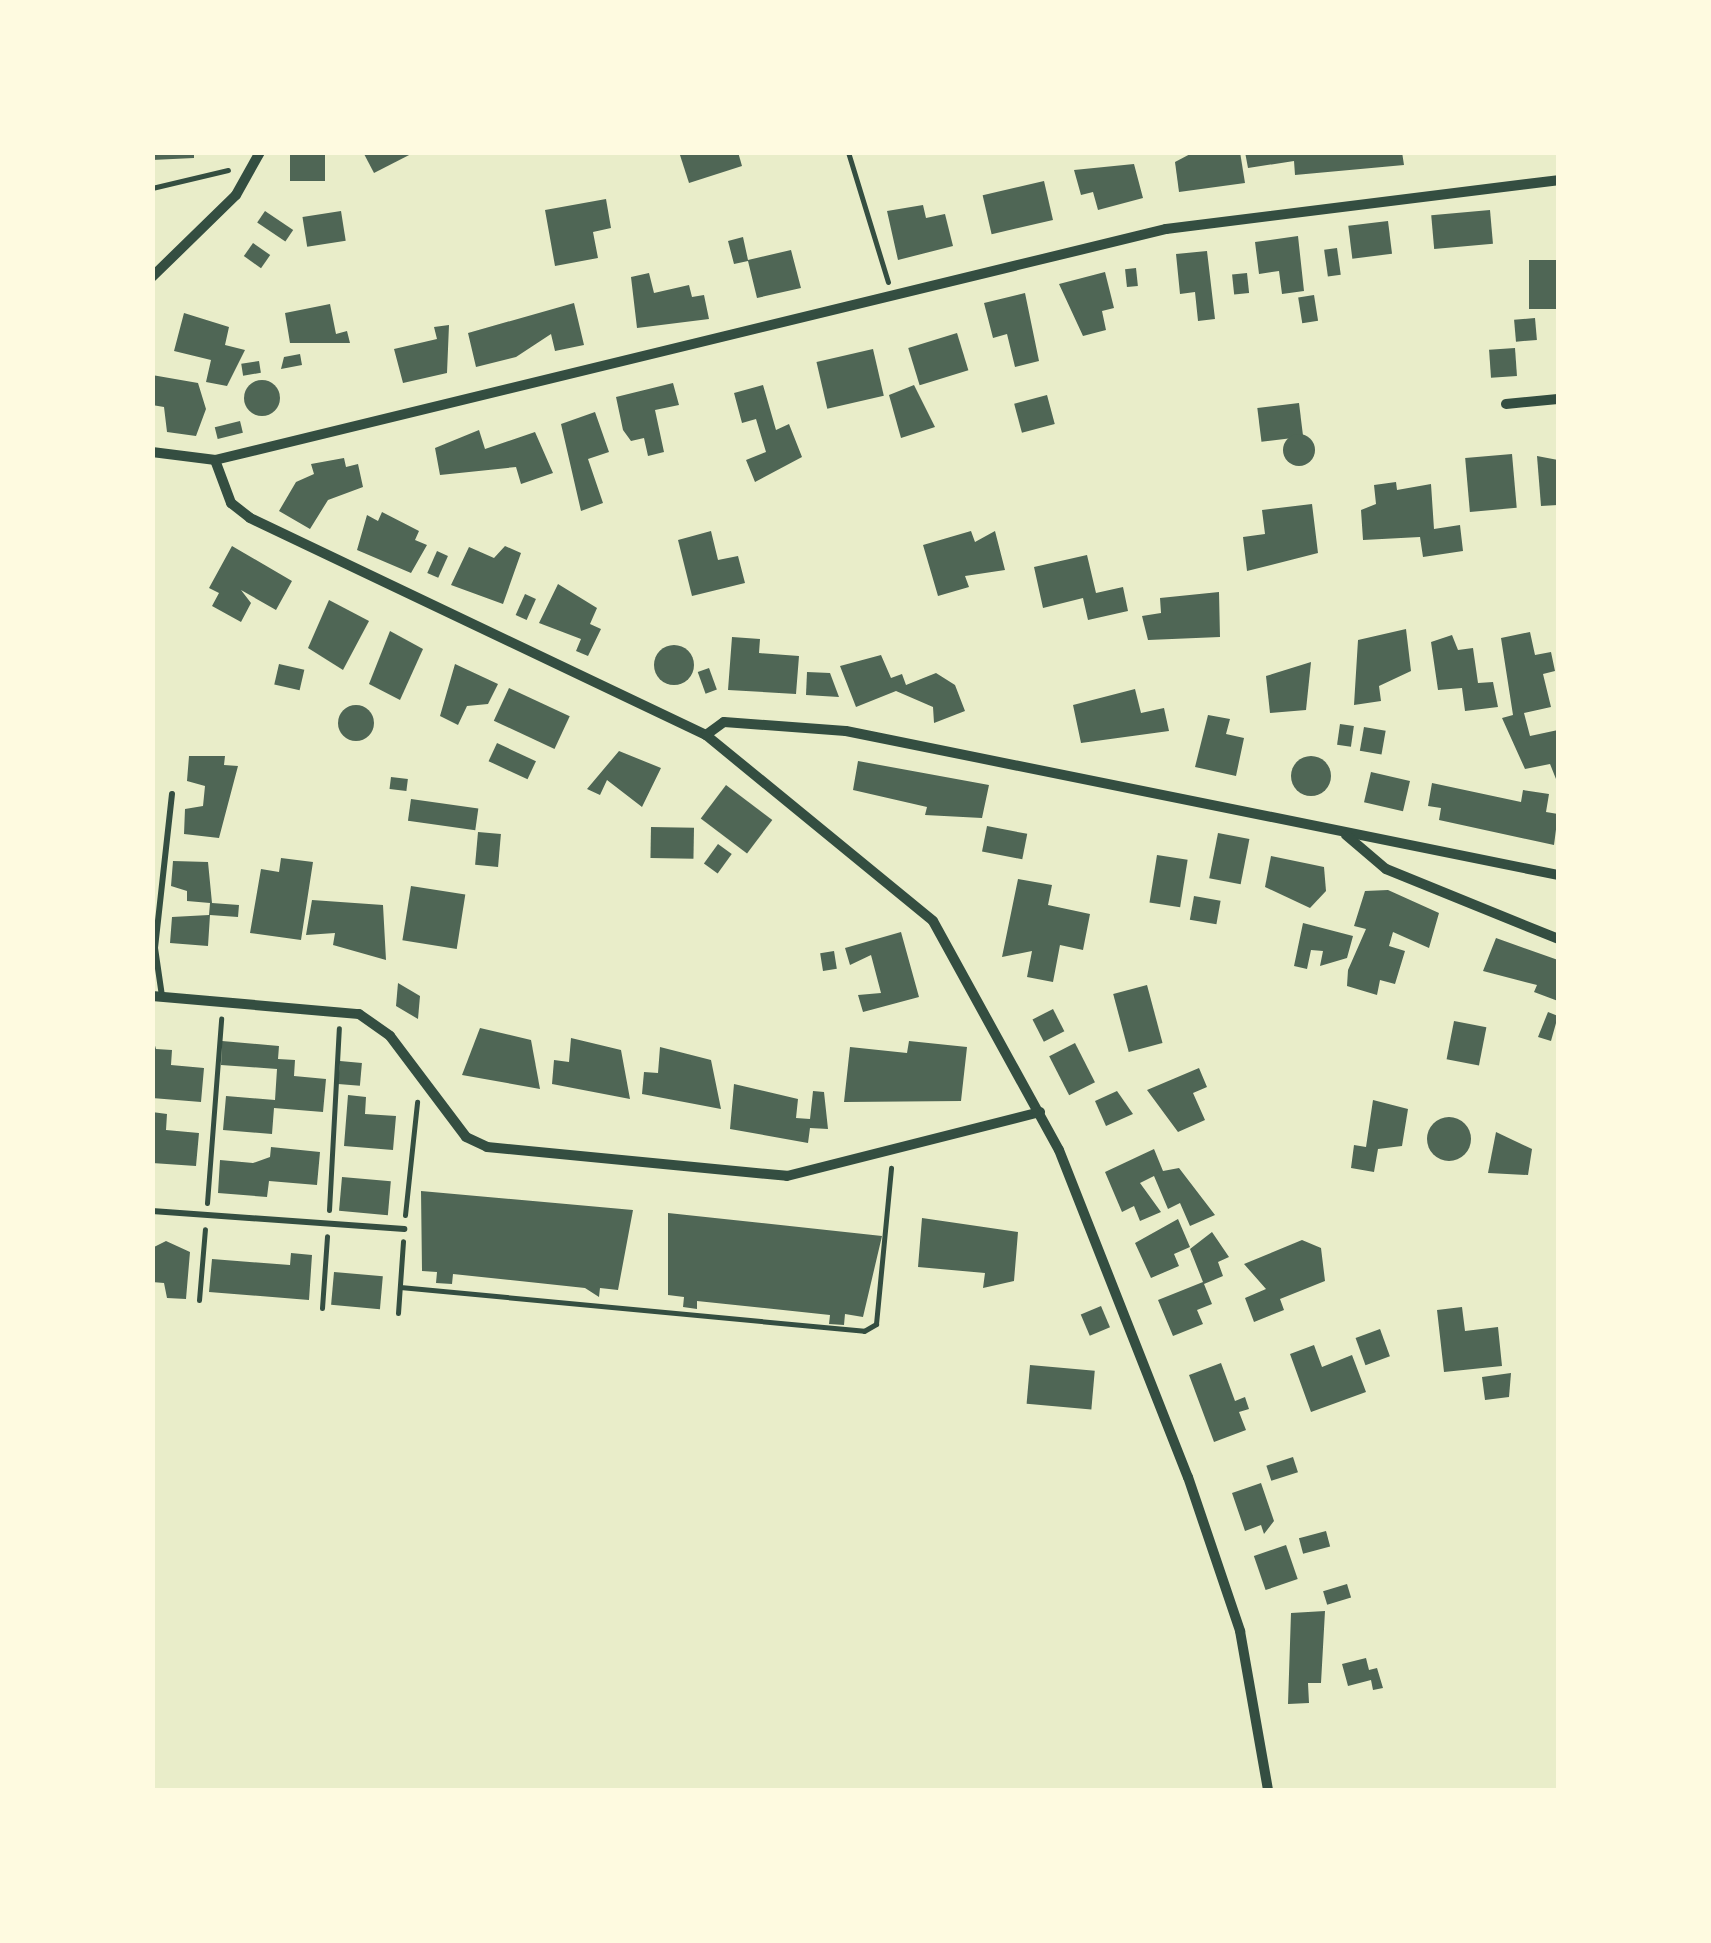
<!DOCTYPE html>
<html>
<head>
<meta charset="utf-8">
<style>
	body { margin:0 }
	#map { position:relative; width:1711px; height:1943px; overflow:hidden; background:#e9edc9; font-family:"Space Grotesk",sans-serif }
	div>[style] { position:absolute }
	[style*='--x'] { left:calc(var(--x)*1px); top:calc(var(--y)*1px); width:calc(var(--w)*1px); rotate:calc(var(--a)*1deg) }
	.building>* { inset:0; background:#4f6655; transform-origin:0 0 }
	.round { border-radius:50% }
	.path>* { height:5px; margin:-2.5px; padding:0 2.5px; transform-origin:2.5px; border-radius:2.5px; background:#344e41 }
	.service>* { height:6px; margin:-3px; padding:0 3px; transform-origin:3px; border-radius:3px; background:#344e41 }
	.minor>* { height:10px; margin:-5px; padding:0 5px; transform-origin:5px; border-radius:5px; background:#344e41 }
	span { translate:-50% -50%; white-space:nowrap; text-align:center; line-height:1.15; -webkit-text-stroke:8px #fefae0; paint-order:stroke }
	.frame { position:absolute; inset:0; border:155px solid #fefae0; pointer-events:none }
</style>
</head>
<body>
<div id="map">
	<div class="building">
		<div style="clip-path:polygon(152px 152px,194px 152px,194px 158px,152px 160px)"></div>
		<div style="left:290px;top:152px;width:35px;height:29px"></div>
		<div style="clip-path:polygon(363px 152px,415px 152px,374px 173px)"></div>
		<div style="clip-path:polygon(679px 152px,738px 152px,742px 166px,689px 183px)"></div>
		<div style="clip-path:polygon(1194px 152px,1240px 152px,1245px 183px,1179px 192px,1175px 162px)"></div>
		<div style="clip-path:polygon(1245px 152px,1402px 152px,1404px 165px,1295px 175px,1294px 161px,1248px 168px)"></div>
		<div style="clip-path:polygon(1134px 164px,1143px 198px,1098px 210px,1093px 192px,1081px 195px,1074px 170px)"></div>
		<div style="left:1044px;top:181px;width:40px;height:63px;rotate:77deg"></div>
		<div style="clip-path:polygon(606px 199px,611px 228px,593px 232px,598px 258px,555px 266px,545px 210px)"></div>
		<div style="clip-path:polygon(923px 205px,926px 218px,945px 214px,953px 246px,898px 260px,887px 211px)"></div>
		<div style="left:1490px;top:210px;width:34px;height:59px;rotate:85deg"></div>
		<div style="left:265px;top:211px;width:34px;height:14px;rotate:34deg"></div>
		<div style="left:341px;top:211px;width:30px;height:39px;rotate:81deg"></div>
		<div style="left:1388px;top:221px;width:33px;height:40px;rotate:83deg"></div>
		<div style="clip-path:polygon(1298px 236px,1304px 291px,1282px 294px,1279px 271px,1259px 274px,1255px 242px)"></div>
		<div style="clip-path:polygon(743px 237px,748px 260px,791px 250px,801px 288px,757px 298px,748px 261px,734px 264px,728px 241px)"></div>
		<div style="left:253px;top:243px;width:21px;height:16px;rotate:35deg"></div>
		<div style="left:1337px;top:248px;width:27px;height:13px;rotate:82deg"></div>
		<div style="clip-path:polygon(1207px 251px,1215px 319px,1198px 321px,1195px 292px,1180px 294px,1176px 254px)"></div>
		<div style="left:1558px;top:260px;width:49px;height:29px;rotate:90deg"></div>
		<div style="left:1136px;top:268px;width:18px;height:11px;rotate:84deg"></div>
		<div style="clip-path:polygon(1105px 272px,1114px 308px,1102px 311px,1106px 330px,1083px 336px,1059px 284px)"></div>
		<div style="clip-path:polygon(649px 273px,654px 293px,689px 285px,692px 297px,704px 295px,709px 319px,637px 328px,631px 277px)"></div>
		<div style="left:1247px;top:273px;width:20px;height:15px;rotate:84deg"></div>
		<div style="clip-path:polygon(1025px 293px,1039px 361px,1015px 367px,1007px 334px,993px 338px,984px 303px)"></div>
		<div style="left:1314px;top:295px;width:26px;height:16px;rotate:81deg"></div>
		<div style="clip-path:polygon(574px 303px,584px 345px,555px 351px,551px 334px,516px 357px,476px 367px,468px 333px)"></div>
		<div style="clip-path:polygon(330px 304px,336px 334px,347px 331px,350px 343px,290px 343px,285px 313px)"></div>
		<div style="clip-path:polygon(184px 313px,229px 327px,225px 345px,245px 350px,227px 386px,206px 382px,211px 360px,174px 351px)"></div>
		<div style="left:1535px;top:318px;width:22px;height:21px;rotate:85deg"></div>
		<div style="clip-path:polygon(449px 325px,447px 373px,403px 383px,394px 349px,437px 339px,434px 327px)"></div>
		<div style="left:957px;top:333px;width:39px;height:51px;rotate:73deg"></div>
		<div style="left:1515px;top:348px;width:28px;height:26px;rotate:86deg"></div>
		<div style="left:873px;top:349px;width:48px;height:58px;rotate:77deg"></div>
		<div style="clip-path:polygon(300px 354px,302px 365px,281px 369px,284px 357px)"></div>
		<div style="left:259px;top:361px;width:12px;height:18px;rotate:81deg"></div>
		<div style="clip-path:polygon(152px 375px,198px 383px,206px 409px,196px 436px,167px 432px,164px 407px,152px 405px)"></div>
		<div class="round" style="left:244px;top:380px;width:36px;height:36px"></div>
		<div style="clip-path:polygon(673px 383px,679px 405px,655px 410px,664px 452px,648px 456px,644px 438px,631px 441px,623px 430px,616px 397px)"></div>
		<div style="clip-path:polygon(763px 385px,776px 430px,789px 424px,802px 457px,755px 482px,746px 460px,766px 452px,756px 419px,742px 423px,734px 393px)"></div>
		<div style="clip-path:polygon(914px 385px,935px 427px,901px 438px,889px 395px)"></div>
		<div style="left:1047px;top:395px;width:30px;height:34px;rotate:75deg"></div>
		<div style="left:1299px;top:403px;width:34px;height:42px;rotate:83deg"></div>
		<div style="clip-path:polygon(595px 412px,609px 452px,588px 459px,603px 503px,581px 511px,561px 424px)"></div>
		<div style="left:240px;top:421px;width:12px;height:26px;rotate:76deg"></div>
		<div style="clip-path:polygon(479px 430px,485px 449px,535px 432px,553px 473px,521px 484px,516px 467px,440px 475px,435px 448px)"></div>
		<div class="round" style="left:1283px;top:434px;width:32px;height:32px"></div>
		<div style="left:1512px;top:454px;width:54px;height:47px;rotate:85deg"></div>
		<div style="clip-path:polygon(1537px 456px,1558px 460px,1558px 505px,1541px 506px)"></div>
		<div style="clip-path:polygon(344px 458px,346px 467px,358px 464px,363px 487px,328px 500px,310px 529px,279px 511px,296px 482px,314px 474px,311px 464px)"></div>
		<div style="clip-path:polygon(1396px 482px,1397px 490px,1431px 484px,1434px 529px,1460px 525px,1463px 551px,1423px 557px,1420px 537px,1363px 540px,1361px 510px,1376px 504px,1374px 485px)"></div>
		<div style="clip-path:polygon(1312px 504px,1318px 553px,1247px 571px,1243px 537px,1265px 534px,1262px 510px)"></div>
		<div style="clip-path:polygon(382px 512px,419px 531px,415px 540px,427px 545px,411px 573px,357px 550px,367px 515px,378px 521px)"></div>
		<div style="clip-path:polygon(711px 531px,718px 560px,738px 556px,745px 583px,692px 596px,678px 540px)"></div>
		<div style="clip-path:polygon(971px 531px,975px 542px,995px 531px,1005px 570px,965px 576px,969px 587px,938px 596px,923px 545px)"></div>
		<div style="clip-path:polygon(232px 546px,292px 581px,276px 610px,241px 590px,251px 603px,241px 622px,212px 606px,219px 593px,209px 588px)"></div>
		<div style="clip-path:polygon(505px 546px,521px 553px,503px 604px,451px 585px,469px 547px,494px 558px)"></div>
		<div style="left:437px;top:551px;width:12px;height:24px;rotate:24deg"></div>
		<div style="clip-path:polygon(1087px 555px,1096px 593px,1123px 587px,1128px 611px,1088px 620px,1083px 598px,1043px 608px,1034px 567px)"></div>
		<div style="clip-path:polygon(558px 584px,597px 608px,590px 624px,601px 629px,588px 656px,576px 651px,581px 639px,539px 623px)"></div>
		<div style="clip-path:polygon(1219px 592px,1220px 637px,1148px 640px,1142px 616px,1161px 613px,1160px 598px)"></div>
		<div style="left:525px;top:594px;width:12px;height:23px;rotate:24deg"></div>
		<div style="clip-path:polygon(329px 600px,369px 621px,343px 670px,308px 648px)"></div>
		<div style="clip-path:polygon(1406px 629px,1411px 671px,1379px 686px,1381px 701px,1354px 705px,1358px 640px)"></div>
		<div style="clip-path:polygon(390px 631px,423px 649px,400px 700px,369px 684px)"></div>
		<div style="clip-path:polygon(1530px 632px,1535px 655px,1551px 652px,1555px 671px,1543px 674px,1551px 707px,1524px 713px,1530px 736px,1558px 730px,1558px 784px,1550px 764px,1525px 769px,1502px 718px,1513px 715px,1501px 638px)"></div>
		<div style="clip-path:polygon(1452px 635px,1458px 650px,1473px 648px,1478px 683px,1493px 682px,1498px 707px,1465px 711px,1462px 688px,1438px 690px,1431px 642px)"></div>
		<div style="clip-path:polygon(732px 637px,760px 639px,759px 653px,799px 656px,796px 694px,728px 690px)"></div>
		<div class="round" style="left:654px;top:645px;width:40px;height:40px"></div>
		<div style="clip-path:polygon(881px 655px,891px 678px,902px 674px,906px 685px,936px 673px,955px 685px,965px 711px,934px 723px,933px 707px,896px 691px,856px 707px,840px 666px)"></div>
		<div style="clip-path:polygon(1311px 662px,1306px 710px,1270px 713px,1266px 676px)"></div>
		<div style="left:279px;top:664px;width:26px;height:21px;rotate:13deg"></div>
		<div style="clip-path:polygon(455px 664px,498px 684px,488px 704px,467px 706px,458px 725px,440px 716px)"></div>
		<div style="left:709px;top:668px;width:23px;height:12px;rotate:70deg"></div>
		<div style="clip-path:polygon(807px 672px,830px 673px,839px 697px,806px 695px)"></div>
		<div style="left:509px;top:688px;width:67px;height:36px;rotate:25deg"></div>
		<div style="clip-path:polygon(1135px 689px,1141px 713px,1164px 708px,1169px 731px,1081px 743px,1073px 705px)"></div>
		<div class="round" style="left:338px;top:705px;width:36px;height:36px"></div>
		<div style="clip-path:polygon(1208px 715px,1230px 719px,1226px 734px,1244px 738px,1236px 776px,1195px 767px)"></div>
		<div style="left:1340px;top:724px;width:14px;height:21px;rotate:8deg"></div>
		<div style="left:1364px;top:727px;width:22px;height:24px;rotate:10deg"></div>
		<div style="left:497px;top:743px;width:43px;height:20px;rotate:25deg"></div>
		<div style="clip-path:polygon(619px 751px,661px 768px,642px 807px,607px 780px,600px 795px,587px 789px)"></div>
		<div class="round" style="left:1291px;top:756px;width:40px;height:40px"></div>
		<div style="clip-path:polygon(189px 756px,225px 756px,224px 765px,238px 766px,219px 838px,184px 834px,185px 809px,203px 806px,205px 786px,187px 781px)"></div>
		<div style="clip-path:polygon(858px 761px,989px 785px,982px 818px,925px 815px,927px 807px,853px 790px)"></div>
		<div style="left:1371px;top:772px;width:40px;height:31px;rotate:13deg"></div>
		<div style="left:391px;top:777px;width:17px;height:12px;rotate:7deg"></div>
		<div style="clip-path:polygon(1432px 783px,1521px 802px,1523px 790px,1549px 794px,1546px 812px,1558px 814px,1554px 845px,1439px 820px,1441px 808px,1428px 806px)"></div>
		<div style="left:726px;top:785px;width:58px;height:42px;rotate:37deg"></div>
		<div style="left:411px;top:799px;width:68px;height:22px;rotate:8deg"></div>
		<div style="left:987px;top:826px;width:41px;height:26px;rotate:11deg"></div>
		<div style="left:651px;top:827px;width:43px;height:31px;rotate:1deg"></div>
		<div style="left:478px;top:832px;width:23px;height:33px;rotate:5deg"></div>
		<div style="left:1218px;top:833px;width:32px;height:46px;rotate:11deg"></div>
		<div style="left:718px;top:844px;width:17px;height:24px;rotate:36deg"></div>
		<div style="left:1157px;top:855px;width:31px;height:48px;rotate:9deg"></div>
		<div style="clip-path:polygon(1271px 856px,1324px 867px,1326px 891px,1310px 908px,1265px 887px)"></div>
		<div style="clip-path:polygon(281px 858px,313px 862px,301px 940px,250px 933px,261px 869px,279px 872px)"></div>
		<div style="clip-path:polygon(173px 861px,208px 862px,212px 903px,239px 905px,238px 917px,210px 915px,208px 946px,170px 943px,172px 917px,209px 915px,210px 903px,187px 901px,187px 891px,171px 886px)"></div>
		<div style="clip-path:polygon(1018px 879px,1052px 885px,1048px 905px,1090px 914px,1083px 950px,1060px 945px,1053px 982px,1027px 977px,1032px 951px,1002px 957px)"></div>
		<div style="left:411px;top:886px;width:55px;height:55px;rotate:9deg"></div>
		<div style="clip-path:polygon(1388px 890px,1439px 913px,1429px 948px,1393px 932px,1389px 946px,1405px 951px,1395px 984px,1380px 980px,1377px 995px,1347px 986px,1348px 970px,1366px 929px,1354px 926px,1365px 891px)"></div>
		<div style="left:1194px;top:896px;width:27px;height:24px;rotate:10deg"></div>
		<div style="clip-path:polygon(312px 900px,383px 905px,386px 960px,333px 945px,335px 933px,306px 935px)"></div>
		<div style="clip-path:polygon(1303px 923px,1353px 936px,1347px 958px,1320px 966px,1323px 951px,1311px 950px,1307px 969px,1294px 966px)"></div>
		<div style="clip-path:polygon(901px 932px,919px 997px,863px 1012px,858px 995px,881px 993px,871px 955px,850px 965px,845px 948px)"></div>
		<div style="clip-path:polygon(1496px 938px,1558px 960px,1558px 1001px,1534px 992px,1537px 985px,1483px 971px)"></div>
		<div style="left:834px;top:951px;width:18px;height:14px;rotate:81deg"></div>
		<div style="clip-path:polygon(398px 983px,420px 996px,418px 1019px,396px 1006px)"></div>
		<div style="left:1147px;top:985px;width:60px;height:35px;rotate:75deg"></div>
		<div style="left:1053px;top:1009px;width:25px;height:23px;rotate:63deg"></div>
		<div style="clip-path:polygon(1548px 1012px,1558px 1016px,1551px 1041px,1538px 1037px)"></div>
		<div style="left:1454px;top:1021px;width:33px;height:39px;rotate:11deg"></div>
		<div style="clip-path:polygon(480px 1028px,531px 1040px,540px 1089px,462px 1075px)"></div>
		<div style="clip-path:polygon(152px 1035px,156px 1049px,172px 1050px,171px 1065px,204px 1068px,201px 1102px,152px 1098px)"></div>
		<div style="clip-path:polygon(571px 1038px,621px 1050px,630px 1099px,552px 1084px,554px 1060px,569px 1062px)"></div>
		<div style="clip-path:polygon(222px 1041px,279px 1046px,278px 1059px,295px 1060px,294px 1076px,326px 1079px,323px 1112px,274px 1108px,272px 1134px,223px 1130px,226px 1096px,275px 1100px,277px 1069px,221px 1065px)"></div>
		<div style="clip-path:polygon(909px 1041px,967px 1047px,961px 1101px,844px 1102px,850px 1047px,907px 1053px)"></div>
		<div style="left:1075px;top:1043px;width:44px;height:29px;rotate:63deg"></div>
		<div style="clip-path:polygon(660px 1047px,711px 1060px,721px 1109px,642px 1094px,644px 1072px,658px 1073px)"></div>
		<div style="left:340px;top:1061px;width:22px;height:23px;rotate:5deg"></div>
		<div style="clip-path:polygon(1199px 1068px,1207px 1087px,1193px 1093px,1205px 1120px,1178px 1132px,1147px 1090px)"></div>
		<div style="clip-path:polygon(734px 1084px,798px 1099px,796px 1118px,810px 1119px,813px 1091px,824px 1092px,828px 1129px,810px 1128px,808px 1143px,730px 1129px)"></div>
		<div style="clip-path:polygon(1117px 1091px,1133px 1114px,1106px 1126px,1095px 1101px)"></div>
		<div style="clip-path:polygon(348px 1095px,366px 1097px,365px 1114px,396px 1116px,393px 1150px,344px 1146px)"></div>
		<div style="clip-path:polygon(1373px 1100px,1408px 1109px,1402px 1146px,1378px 1149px,1374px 1172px,1351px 1168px,1354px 1145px,1366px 1147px)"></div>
		<div style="clip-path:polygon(152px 1112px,167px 1114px,166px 1130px,199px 1133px,196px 1166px,152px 1163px)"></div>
		<div class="round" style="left:1427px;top:1117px;width:44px;height:44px"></div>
		<div style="clip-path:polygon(1496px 1132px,1532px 1149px,1528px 1175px,1488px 1173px)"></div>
		<div style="clip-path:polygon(271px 1147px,320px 1152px,317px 1185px,269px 1181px,267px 1197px,218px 1193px,220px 1160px,253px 1163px,270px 1157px)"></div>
		<div style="clip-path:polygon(1154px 1149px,1163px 1171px,1179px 1168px,1215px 1215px,1190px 1226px,1180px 1203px,1168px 1209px,1154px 1176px,1140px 1183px,1161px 1212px,1140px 1221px,1134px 1206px,1122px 1212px,1105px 1172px)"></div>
		<div style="left:342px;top:1177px;width:49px;height:34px;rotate:5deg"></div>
		<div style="clip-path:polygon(421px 1191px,633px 1210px,618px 1290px,600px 1288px,599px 1297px,585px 1288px,453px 1274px,452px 1284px,436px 1283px,437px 1272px,422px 1271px)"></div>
		<div style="clip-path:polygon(668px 1213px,882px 1236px,863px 1317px,845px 1314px,844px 1325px,829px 1324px,830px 1315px,697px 1301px,697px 1309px,683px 1307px,684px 1297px,668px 1295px)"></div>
		<div style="clip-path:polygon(922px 1218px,1018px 1232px,1014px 1281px,983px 1288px,985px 1273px,918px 1267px)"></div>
		<div style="clip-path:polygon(1178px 1219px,1190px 1247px,1174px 1254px,1179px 1266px,1151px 1278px,1135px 1243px)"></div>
		<div style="clip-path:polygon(1212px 1232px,1229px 1257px,1218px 1262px,1223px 1276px,1204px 1284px,1212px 1304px,1197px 1310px,1203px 1324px,1173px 1336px,1158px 1300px,1203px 1282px,1190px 1249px)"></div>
		<div style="clip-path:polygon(1302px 1240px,1321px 1248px,1325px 1281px,1280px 1299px,1284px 1310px,1254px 1322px,1245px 1298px,1266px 1289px,1244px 1264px)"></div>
		<div style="clip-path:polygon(166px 1241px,190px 1252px,186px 1299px,167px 1298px,164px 1283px,152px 1282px,152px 1248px)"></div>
		<div style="clip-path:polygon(291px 1253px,312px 1255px,309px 1300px,209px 1292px,212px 1259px,290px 1265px)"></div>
		<div style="left:334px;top:1272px;width:49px;height:33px;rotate:5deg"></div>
		<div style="left:1101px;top:1306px;width:23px;height:22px;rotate:67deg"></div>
		<div style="clip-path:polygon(1462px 1307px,1465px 1331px,1498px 1327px,1502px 1366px,1444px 1372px,1437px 1310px)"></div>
		<div style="left:1380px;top:1329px;width:29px;height:26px;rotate:70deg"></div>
		<div style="clip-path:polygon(1314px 1345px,1322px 1367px,1352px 1355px,1366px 1392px,1311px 1412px,1290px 1354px)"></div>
		<div style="clip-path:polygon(1221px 1363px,1235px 1401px,1245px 1397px,1249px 1409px,1239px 1412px,1246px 1430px,1214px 1442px,1189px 1375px)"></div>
		<div style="left:1030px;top:1365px;width:65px;height:39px;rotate:5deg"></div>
		<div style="clip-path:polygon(1511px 1373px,1509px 1397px,1485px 1400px,1482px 1377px)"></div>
		<div style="left:1293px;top:1457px;width:16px;height:28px;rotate:72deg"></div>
		<div style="clip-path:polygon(1261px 1483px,1274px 1521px,1264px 1534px,1261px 1525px,1245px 1531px,1232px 1493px)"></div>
		<div style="left:1326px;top:1531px;width:16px;height:28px;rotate:75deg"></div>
		<div style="left:1286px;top:1545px;width:36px;height:34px;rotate:71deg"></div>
		<div style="left:1347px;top:1584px;width:14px;height:25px;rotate:73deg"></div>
		<div style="clip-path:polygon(1325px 1611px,1321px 1683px,1308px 1683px,1309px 1703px,1288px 1704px,1291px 1613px)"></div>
		<div style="clip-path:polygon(1366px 1658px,1369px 1670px,1377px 1668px,1383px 1688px,1373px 1690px,1371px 1680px,1348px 1686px,1342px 1664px)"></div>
	</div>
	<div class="path">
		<div style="--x:848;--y:152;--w:136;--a:72.9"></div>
		<div style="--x:152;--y:188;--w:78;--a:-13.3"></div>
		<div style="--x:207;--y:1203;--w:185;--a:-85.6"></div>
		<div style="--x:329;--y:1210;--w:182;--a:-86.9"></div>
		<div style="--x:405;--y:1215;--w:114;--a:-83.9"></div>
		<div style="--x:400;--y:1287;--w:466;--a:5.4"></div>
		<div style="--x:864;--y:1331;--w:14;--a:-30"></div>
		<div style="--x:876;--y:1324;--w:157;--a:-84.5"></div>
		<div style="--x:199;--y:1300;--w:71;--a:-85.2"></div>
		<div style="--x:322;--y:1308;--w:72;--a:-86"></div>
		<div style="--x:398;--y:1313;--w:72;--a:-86"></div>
	</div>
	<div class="service">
		<div style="--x:162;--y:996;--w:49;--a:-98.3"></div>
		<div style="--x:155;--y:948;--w:155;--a:-83.7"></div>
		<div style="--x:152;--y:1211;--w:253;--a:4.1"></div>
	</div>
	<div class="minor">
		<div style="--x:152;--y:277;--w:117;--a:-44.3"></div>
		<div style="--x:236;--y:195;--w:49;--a:-60.8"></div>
		<div style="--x:1506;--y:404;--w:52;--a:-5.5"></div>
		<div style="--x:152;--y:452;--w:64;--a:7.2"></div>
		<div style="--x:215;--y:460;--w:979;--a:-13.65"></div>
		<div style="--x:1166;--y:229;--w:395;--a:-7.1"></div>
		<div style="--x:215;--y:460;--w:46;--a:69.6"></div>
		<div style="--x:231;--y:503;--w:24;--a:38"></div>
		<div style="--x:250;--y:518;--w:505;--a:25.45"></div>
		<div style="--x:706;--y:735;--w:293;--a:39.3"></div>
		<div style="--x:933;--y:921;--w:261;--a:61.2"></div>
		<div style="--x:1059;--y:1150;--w:352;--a:68.5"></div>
		<div style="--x:1188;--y:1477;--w:163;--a:71.3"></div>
		<div style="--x:1240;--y:1631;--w:161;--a:80"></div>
		<div style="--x:706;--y:735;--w:22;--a:-36"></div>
		<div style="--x:724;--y:722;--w:122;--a:4.2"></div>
		<div style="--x:846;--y:731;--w:726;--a:11.43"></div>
		<div style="--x:1346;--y:835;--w:52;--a:40.4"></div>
		<div style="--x:1386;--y:869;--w:186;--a:22.1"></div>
		<div style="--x:152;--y:996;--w:208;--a:5"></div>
		<div style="--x:359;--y:1014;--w:38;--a:35"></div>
		<div style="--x:390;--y:1036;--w:126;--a:53"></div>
		<div style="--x:466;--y:1137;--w:23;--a:25"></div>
		<div style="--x:487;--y:1147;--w:301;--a:5.5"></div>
		<div style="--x:787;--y:1176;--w:261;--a:-14.2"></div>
	</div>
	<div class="frame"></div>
</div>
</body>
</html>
